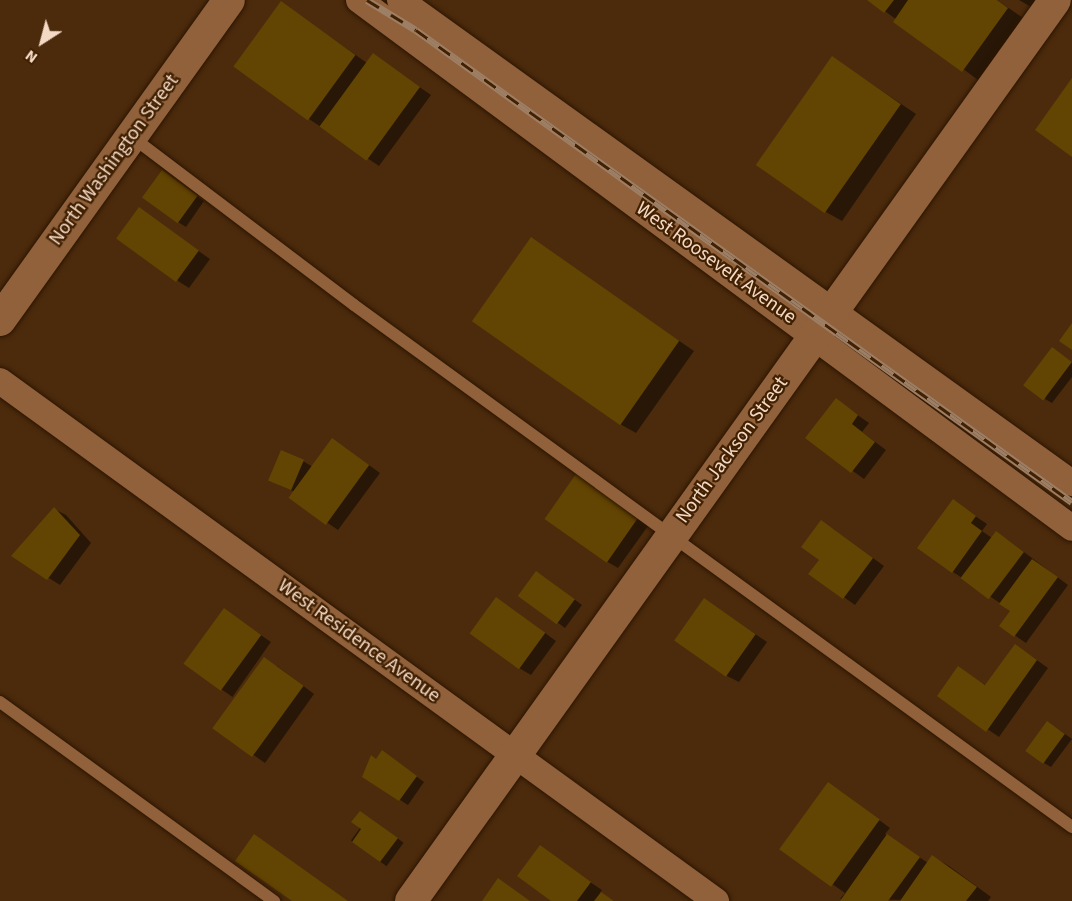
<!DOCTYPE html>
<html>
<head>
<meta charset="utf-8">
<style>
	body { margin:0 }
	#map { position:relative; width:1072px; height:901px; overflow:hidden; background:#4c2b0c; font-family:"Source Sans 3",sans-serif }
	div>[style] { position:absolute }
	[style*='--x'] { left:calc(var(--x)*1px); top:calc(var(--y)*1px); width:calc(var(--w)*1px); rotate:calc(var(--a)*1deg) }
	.shadow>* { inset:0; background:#0007; transform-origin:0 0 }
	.building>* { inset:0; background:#624403; transform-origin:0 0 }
	.roads { filter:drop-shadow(0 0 2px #2c1502) drop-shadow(0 0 2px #2c1502) }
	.service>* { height:12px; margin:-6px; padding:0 6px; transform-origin:6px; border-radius:6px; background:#90613a }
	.minor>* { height:26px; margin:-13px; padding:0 13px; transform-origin:13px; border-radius:13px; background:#90613a }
	.tertiary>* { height:32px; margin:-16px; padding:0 16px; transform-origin:16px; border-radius:16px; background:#90613a }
	.rail>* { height:7px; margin-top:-3.5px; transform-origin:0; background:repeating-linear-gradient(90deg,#412102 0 14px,#9d7f65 0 28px); box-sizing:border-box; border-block:2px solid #9d7f65 }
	span { translate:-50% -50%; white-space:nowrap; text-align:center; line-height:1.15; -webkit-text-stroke:4.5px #412102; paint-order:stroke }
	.street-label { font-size:20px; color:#f4d9c5 }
	.north { position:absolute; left:12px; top:12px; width:60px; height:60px; -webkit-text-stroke:4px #412102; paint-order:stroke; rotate:216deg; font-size:16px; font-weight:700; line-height:24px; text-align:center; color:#f4d9c5 }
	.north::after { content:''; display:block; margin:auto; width:21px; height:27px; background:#f4d9c5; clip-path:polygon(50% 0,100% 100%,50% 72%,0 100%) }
</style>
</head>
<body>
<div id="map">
	<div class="shadow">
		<div style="clip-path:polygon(870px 0,997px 0,1023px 18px,978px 80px)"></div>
		<div style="clip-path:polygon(1019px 0,1037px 0,1031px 7px)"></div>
		<div style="clip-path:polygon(282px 3px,367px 63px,373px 55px,431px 95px,379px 166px,309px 119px)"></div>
		<div style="clip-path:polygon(833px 58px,916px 114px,842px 221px,826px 212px)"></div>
		<div style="clip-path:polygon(170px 176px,204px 201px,186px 227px,178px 222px)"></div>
		<div style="clip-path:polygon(139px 209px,210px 259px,189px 288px,178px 281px)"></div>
		<div style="clip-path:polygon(531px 239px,694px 351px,636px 433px,620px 424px)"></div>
		<div style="clip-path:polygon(1060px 354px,1072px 362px,1072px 377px,1052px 403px,1045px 399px)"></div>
		<div style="clip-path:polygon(836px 400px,869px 423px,862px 432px,886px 450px,864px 479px,807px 438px)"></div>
		<div style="clip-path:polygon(344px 447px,380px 473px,338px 530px,291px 498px,295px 492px,277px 484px,303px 461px,313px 467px)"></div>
		<div style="clip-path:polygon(588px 482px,648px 526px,618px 568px,606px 561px)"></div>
		<div style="clip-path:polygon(953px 501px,987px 524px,982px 531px,992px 538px,996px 533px,1008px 540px,1068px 585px,1026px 643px,1001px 626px,1012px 611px,953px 572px)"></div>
		<div style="clip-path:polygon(54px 509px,66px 515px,91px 543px,60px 585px,14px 556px)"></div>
		<div style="clip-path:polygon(833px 529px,884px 566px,855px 605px,811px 574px,821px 560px)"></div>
		<div style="clip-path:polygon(544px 577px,582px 605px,565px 628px,520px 595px)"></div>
		<div style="clip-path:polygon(508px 606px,556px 641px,531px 675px,519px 668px)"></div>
		<div style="clip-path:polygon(716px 607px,767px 642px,739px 682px,727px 676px)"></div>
		<div style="left:225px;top:610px;width:56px;height:67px;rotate:35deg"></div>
		<div style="clip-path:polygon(1027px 653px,1048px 668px,999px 737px,939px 696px,959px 668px,987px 686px)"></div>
		<div style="clip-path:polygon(277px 666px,314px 694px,265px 763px,215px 728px)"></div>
		<div style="clip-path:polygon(1055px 727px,1072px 739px,1051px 767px,1044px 763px)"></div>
		<div style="clip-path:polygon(372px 757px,377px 760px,390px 757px,424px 782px,408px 805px,364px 777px)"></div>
		<div style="clip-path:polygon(840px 791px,890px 828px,885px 834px,928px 863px,933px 857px,949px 866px,991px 897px,988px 901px,840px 899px,845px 893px,781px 848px)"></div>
		<div style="left:368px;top:817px;width:44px;height:29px;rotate:36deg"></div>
		<div style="clip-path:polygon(550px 855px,602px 890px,600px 893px,614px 901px,554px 901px)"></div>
	</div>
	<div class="building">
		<div style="clip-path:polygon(867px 0,894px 0,884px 13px)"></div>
		<div style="clip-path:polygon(908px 0,997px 0,1008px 8px,962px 72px,893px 22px)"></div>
		<div style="left:281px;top:1px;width:92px;height:81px;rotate:36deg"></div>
		<div style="left:373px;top:53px;width:58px;height:91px;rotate:36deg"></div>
		<div style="left:832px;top:56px;width:84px;height:133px;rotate:35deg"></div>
		<div style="clip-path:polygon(1072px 78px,1072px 157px,1035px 130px)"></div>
		<div style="left:162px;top:170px;width:44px;height:34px;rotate:36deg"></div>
		<div style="left:139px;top:207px;width:74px;height:39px;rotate:36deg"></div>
		<div style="left:531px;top:237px;width:181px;height:103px;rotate:35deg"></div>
		<div style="clip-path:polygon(1072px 323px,1072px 350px,1059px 341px)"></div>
		<div style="left:1052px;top:347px;width:25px;height:48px;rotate:37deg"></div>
		<div style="clip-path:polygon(836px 398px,858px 415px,852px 424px,875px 442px,851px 473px,805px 438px)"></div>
		<div style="left:332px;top:438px;width:46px;height:74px;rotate:36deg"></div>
		<div style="left:281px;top:450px;width:25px;height:33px;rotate:23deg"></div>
		<div style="left:576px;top:474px;width:76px;height:55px;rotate:35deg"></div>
		<div style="clip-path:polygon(953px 499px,976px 516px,971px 523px,982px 531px,952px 573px,917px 548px)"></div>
		<div style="clip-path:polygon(54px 507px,80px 535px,47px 580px,11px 556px)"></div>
		<div style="clip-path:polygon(821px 520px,873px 558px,843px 599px,808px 574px,819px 560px,801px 547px)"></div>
		<div style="left:996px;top:531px;width:35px;height:59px;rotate:37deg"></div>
		<div style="clip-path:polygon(1032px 559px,1058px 577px,1014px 637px,999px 626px,1010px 611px,999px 604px)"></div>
		<div style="left:536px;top:571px;width:48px;height:31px;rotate:36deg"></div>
		<div style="left:496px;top:597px;width:61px;height:45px;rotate:36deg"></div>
		<div style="left:704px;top:598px;width:63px;height:52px;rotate:35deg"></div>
		<div style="left:224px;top:608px;width:46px;height:69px;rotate:36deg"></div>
		<div style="clip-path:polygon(1015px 644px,1037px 660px,986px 732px,937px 696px,958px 666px,985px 685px)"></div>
		<div style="left:264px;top:657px;width:49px;height:88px;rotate:36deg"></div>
		<div style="left:1047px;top:721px;width:22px;height:37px;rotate:36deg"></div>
		<div style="clip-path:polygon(382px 750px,417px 776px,399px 801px,362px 777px,371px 755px,376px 759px)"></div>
		<div style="left:828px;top:782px;width:64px;height:83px;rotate:36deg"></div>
		<div style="clip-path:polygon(360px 811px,398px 838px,380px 862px,352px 842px,361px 829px,351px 822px)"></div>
		<div style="clip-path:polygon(254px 834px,348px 901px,292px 901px,235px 861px)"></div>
		<div style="clip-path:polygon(887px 834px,920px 857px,888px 901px,840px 901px)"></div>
		<div style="clip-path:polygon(540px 845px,591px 882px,577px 901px,551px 901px,517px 876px)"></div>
		<div style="clip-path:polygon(932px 855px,977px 887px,966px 901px,900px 901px)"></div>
		<div style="clip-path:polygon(498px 878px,530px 901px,482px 901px)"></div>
		<div style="clip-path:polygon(601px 892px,614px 901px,594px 901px)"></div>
	</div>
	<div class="roads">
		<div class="service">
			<div style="--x:132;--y:137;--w:278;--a:37.1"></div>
			<div style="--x:354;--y:305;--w:888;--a:36.02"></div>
			<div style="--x:0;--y:702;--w:339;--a:36"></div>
		</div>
		<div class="minor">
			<div style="--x:359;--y:0;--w:887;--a:36.52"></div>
			<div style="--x:400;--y:0;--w:828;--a:35.71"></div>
			<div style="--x:0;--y:381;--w:885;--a:35.99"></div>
		</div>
		<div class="tertiary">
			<div style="--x:0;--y:320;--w:393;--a:-54.4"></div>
			<div style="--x:411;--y:901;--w:1107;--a:-54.44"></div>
		</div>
	</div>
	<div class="rail">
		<div style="--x:367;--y:0;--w:57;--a:31.5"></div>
		<div style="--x:416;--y:30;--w:808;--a:35.74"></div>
	</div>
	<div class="street-label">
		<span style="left:114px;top:160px;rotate:-54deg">North Washington Street</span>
		<span style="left:716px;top:263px;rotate:36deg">West Roosevelt Avenue</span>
		<span style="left:732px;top:450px;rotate:-54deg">North Jackson Street</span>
		<span style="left:359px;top:641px;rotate:36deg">West Residence Avenue</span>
	</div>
	<div class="north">N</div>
</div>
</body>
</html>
